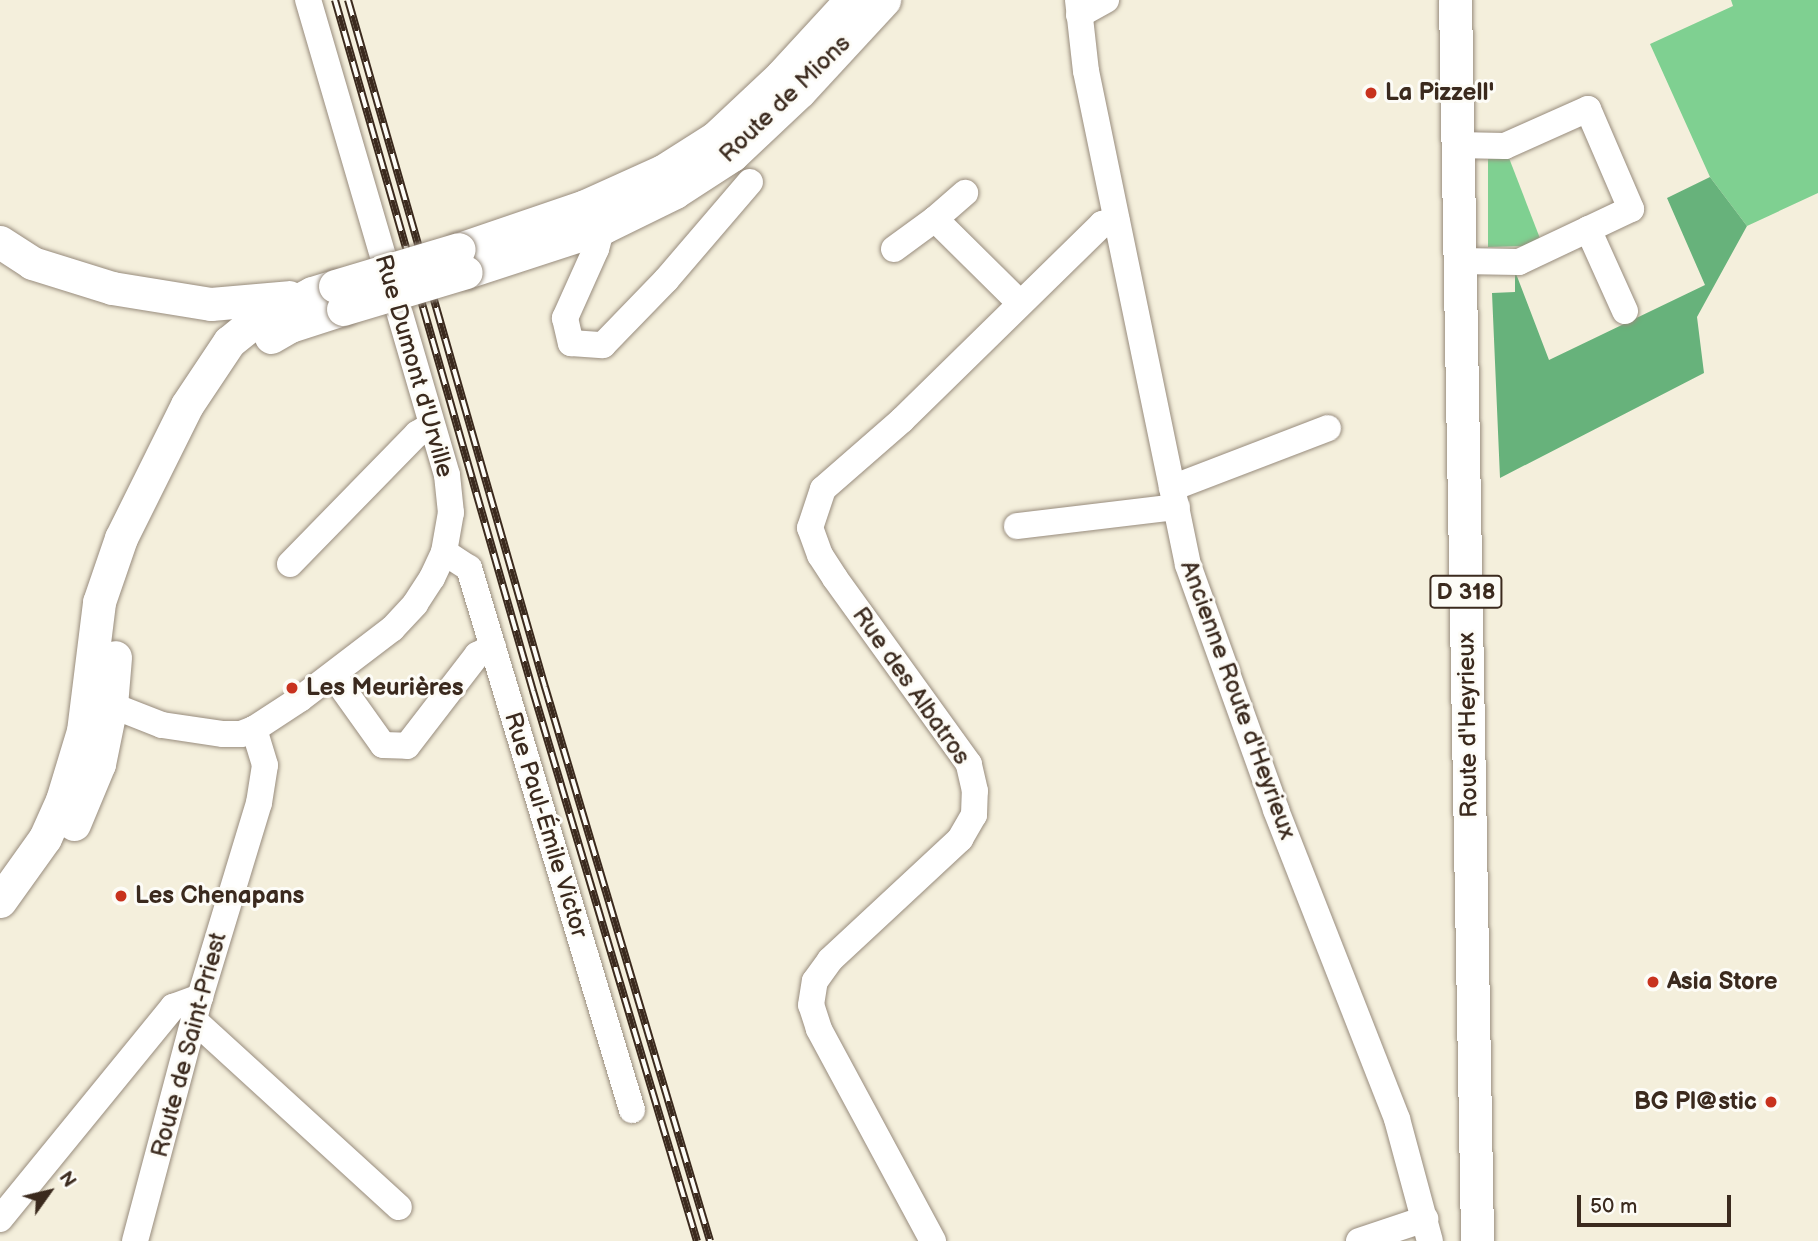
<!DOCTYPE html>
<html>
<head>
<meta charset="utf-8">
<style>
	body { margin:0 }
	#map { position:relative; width:1818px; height:1241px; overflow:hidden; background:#f4efdc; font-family:"Balsamiq Sans",sans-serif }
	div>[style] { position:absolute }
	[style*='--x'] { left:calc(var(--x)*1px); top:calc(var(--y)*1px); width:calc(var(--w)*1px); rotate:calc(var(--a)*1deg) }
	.green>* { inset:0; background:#7fd091 }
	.forest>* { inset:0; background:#67b27b }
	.roads { filter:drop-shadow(0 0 2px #988c7d) drop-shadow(0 0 2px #988c7d) }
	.minor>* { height:26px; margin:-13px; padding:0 13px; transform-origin:13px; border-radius:13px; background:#fff }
	.major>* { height:33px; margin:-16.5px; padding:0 16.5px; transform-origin:16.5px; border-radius:16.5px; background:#fff }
	.rail>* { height:8px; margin-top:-4px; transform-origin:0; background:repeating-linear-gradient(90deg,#fdfcf7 0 16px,#3b2a1e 0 32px); box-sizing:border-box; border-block:2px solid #3b2a1e }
	.bridges { filter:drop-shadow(0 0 2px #988c7d) drop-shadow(0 0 2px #988c7d) }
	.major-bridge>* { height:33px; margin:-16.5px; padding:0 16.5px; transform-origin:16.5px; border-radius:16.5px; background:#fff }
	.dots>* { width:19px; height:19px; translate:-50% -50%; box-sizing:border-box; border:4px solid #fdfcf7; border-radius:50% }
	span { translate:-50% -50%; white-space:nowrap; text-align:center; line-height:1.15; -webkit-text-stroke:6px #fdfcf7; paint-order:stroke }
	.shield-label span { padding:2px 5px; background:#fdfcf7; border:2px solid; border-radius:5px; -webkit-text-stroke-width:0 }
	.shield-label { font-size:23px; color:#3b2a1e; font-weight:700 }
	.poi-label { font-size:24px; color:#3b2a1e; font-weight:700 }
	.left { translate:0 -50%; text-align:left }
	.right { translate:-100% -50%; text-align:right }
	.street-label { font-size:24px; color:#3b2a1e }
	.north { position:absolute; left:14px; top:1157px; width:70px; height:70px; -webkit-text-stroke:5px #fdfcf7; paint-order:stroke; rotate:56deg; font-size:19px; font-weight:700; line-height:28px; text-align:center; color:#3b2a1e }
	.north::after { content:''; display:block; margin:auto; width:24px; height:32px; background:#3b2a1e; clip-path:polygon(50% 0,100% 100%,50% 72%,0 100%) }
	.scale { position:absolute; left:1577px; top:1195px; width:154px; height:32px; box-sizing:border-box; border:4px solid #3b2a1e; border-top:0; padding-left:9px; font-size:21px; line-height:24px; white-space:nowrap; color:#3b2a1e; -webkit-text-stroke:5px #fdfcf7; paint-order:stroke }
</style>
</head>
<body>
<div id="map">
	<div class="green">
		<div style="clip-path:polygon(1731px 0,1818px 0,1818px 193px,1747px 226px,1710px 177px,1650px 44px,1733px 6px)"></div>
		<div style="clip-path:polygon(1509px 158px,1541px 241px,1526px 246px,1488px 247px,1488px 159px)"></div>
	</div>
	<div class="forest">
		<div style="clip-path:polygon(1710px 177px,1747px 226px,1697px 317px,1704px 373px,1500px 478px,1492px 293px,1515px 292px,1515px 271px,1549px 360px,1705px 285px,1667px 198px)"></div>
	</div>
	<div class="roads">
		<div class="minor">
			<div style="--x:1078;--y:0;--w:71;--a:83.6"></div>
			<div style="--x:1086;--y:71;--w:504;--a:78.33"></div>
			<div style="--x:1188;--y:565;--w:260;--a:70.2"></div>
			<div style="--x:1276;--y:810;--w:332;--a:68.6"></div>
			<div style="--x:1397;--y:1119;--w:126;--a:74.9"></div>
			<div style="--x:1079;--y:15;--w:31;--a:-29"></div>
			<div style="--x:1457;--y:145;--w:48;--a:1.2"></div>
			<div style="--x:1505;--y:146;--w:91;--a:-24"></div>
			<div style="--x:1588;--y:109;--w:109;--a:66.7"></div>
			<div style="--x:1631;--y:209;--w:124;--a:154.7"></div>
			<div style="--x:1519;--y:262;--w:59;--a:-179"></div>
			<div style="--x:606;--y:212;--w:38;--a:105"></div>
			<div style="--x:596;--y:249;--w:76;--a:114.2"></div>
			<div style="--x:565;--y:318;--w:26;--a:77"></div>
			<div style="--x:571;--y:343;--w:32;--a:4"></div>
			<div style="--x:603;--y:345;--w:91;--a:-45.9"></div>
			<div style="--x:666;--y:280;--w:129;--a:-49.4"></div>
			<div style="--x:935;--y:219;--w:40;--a:-41"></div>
			<div style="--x:1588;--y:229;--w:90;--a:65.7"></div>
			<div style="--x:894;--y:249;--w:51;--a:-36.2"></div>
			<div style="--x:935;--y:219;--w:118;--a:44.7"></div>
			<div style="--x:1172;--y:488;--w:167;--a:-21"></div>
			<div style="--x:1017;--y:526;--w:161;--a:-6.8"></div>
			<div style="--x:444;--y:552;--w:30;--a:33"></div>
			<div style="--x:469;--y:568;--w:566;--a:73.26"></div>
			<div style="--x:290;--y:564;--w:182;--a:-45.7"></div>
			<div style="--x:417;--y:434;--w:17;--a:-31"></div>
			<div style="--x:333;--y:675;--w:86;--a:54.5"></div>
			<div style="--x:383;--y:745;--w:24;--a:2"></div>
			<div style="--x:407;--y:746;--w:115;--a:-52.4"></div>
			<div style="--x:477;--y:655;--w:18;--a:-27"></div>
			<div style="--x:94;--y:704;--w:17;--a:3"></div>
			<div style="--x:111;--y:705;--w:55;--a:21.4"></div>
			<div style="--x:162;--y:725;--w:62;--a:8.4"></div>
			<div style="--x:223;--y:734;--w:18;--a:0"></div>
			<div style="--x:241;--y:734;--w:14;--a:-21"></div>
			<div style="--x:254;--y:729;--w:55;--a:-33.1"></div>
			<div style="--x:300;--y:699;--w:116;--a:-37.3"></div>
			<div style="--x:392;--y:629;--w:34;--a:-47"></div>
			<div style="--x:415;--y:604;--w:31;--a:-57"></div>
			<div style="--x:432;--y:578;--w:29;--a:-65"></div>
			<div style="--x:444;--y:552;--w:40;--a:-80"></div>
			<div style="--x:451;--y:513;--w:38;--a:-96"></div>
			<div style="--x:447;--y:475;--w:495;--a:-106.3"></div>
			<div style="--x:195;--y:1021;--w:276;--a:42.4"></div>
			<div style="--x:0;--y:1219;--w:274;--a:-50.8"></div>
			<div style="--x:173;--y:1007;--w:29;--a:-20"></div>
			<div style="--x:135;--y:1241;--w:253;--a:-75.1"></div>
			<div style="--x:200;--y:997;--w:203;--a:-73.1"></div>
			<div style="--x:259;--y:803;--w:38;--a:-81"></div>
			<div style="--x:265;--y:765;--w:38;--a:-107"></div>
			<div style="--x:933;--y:1241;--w:241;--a:-118.3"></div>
			<div style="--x:819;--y:1029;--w:25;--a:-108"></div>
			<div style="--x:811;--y:1005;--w:24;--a:-81"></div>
			<div style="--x:815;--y:981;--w:26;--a:-54"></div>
			<div style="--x:830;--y:960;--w:178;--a:-42.9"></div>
			<div style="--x:960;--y:839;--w:28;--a:-60"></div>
			<div style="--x:974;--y:815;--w:24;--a:-88"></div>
			<div style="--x:975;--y:791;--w:28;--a:-103"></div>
			<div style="--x:969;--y:764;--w:229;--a:-125.8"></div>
			<div style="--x:835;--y:578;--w:27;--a:-123"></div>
			<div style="--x:820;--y:555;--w:29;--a:-110"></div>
			<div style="--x:810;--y:528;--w:41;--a:-71.6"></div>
			<div style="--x:823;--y:489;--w:105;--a:-41.1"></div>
			<div style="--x:902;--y:420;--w:280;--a:-44.4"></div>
			<div style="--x:1102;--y:224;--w:15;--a:-16"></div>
			<div style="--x:1359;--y:1241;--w:70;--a:-18.4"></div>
		</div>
		<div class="major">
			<div style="--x:1455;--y:0;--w:1241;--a:88.98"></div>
			<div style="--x:0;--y:242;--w:38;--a:33"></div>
			<div style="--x:32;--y:263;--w:84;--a:17.4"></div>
			<div style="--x:112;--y:288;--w:100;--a:9.2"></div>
			<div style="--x:211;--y:304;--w:78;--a:-5.1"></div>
			<div style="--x:459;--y:249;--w:133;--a:-18.8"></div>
			<div style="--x:585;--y:206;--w:85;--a:-24.2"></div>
			<div style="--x:663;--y:171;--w:62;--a:-32.4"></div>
			<div style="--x:715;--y:138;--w:91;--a:-43.2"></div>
			<div style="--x:781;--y:76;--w:103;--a:-47.4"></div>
			<div style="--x:466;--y:272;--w:145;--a:-18.1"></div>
			<div style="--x:604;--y:227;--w:79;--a:-26.2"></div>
			<div style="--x:675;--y:192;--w:68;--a:-33"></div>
			<div style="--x:732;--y:155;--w:93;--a:-43.3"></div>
			<div style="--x:800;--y:91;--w:124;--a:-47.3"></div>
			<div style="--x:271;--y:337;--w:22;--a:-30"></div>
			<div style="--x:290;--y:326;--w:56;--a:-17.8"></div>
			<div style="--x:74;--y:824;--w:65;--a:-67.4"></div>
			<div style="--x:99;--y:764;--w:60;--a:-78.5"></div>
			<div style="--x:111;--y:705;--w:48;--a:-85.2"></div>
			<div style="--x:0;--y:901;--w:77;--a:-54.5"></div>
			<div style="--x:45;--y:838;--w:42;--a:-65.9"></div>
			<div style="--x:62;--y:800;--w:72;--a:-73.1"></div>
			<div style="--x:83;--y:731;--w:130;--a:-82.9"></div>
			<div style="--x:99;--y:602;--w:68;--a:-71"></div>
			<div style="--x:121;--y:538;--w:148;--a:-63.6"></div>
			<div style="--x:187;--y:405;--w:76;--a:-56.3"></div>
			<div style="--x:229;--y:342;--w:26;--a:-39"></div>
			<div style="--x:249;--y:326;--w:71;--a:-27.6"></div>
			<div style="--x:312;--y:293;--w:24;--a:-17"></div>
		</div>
	</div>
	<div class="rail">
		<div style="--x:335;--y:0;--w:719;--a:74.01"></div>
		<div style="--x:533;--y:691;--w:574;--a:73.4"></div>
		<div style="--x:348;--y:0;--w:715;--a:74"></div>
		<div style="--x:545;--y:687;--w:578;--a:73.41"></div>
	</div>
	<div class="bridges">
		<div class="major-bridge">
			<div style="--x:335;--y:286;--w:129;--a:-16.6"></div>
			<div style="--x:343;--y:309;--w:128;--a:-16.7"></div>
		</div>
	</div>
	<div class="dots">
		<div style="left:1371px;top:93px;background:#c8321e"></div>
		<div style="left:292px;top:688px;background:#c8321e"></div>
		<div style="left:121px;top:896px;background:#c8321e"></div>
		<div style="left:1653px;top:982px;background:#c8321e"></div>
		<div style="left:1771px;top:1102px;background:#c8321e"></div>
	</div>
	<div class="shield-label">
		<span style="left:1466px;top:592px">D 318</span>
	</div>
	<div class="poi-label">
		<span class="left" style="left:1385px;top:93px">La Pizzell'</span>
		<span class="left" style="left:306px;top:688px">Les Meurières</span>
		<span class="left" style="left:135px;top:896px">Les Chenapans</span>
		<span class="left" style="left:1667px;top:982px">Asia Store</span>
		<span class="right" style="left:1757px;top:1102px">BG Pl@stic</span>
	</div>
	<div class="street-label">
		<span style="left:785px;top:99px;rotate:-44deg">Route de Mions</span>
		<span style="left:414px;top:366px;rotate:74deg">Rue Dumont d'Urville</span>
		<span style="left:911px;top:686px;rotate:55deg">Rue des Albatros</span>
		<span style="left:1238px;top:700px;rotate:70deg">Ancienne Route d'Heyrieux</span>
		<span style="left:1468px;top:725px;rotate:-91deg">Route d'Heyrieux</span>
		<span style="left:546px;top:825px;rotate:73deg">Rue Paul-Émile Victor</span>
		<span style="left:189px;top:1045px;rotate:-75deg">Route de Saint-Priest</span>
	</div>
	<div class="north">N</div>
	<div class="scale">50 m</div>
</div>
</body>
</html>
